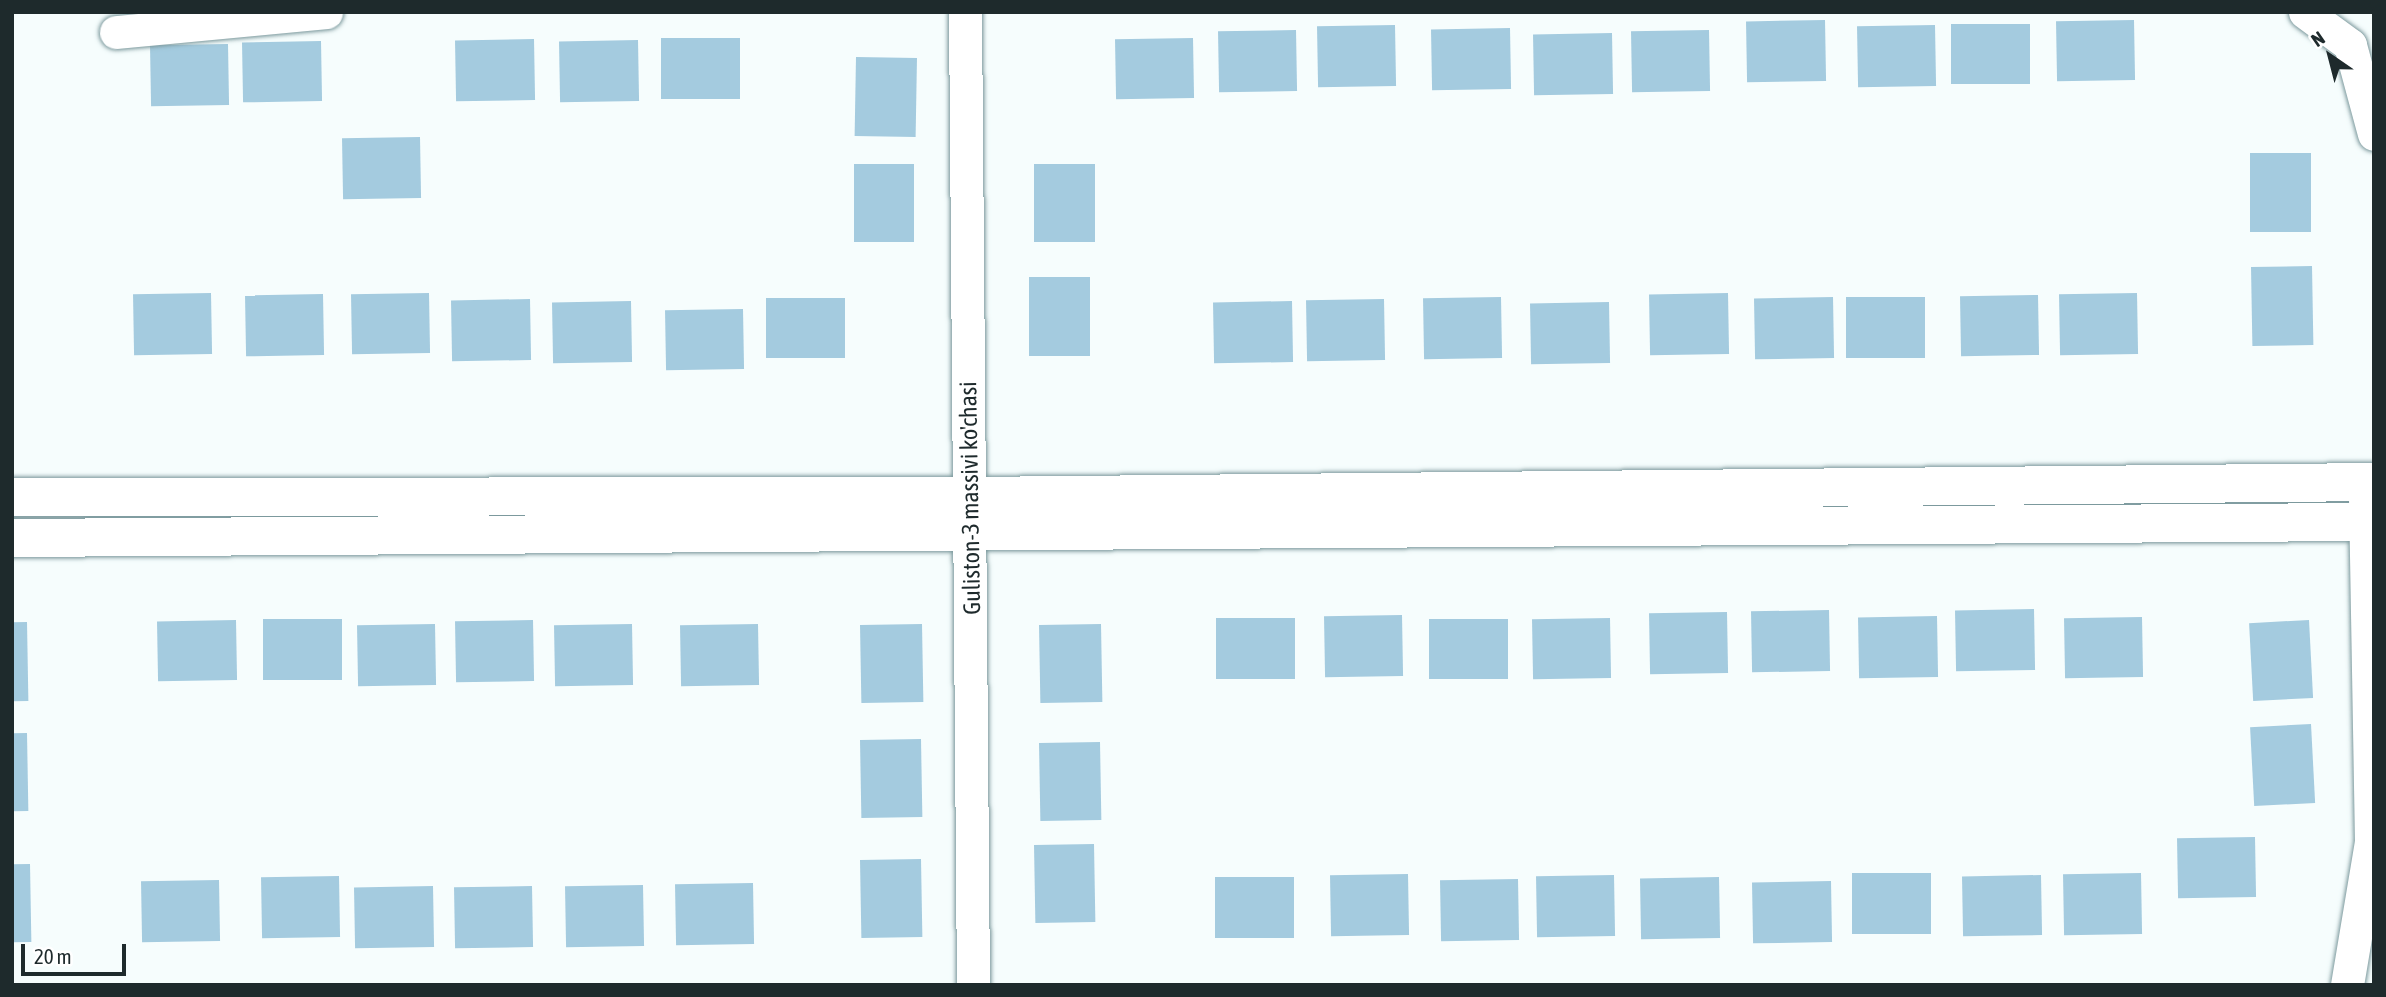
<!DOCTYPE html>
<html>
<head>
<meta charset="utf-8">
<style>
	body { margin:0 }
	#map { position:relative; width:2386px; height:997px; overflow:hidden; background:#f6fdfd; font-family:"Asap Condensed",sans-serif }
	div>[style] { position:absolute }
	[style*='--x'] { left:calc(var(--x)*1px); top:calc(var(--y)*1px); width:calc(var(--w)*1px); rotate:calc(var(--a)*1deg) }
	.building>* { inset:0; background:#a4cbdf; transform-origin:0 0 }
	.roads { filter:drop-shadow(0 0 2px #7c999d) drop-shadow(0 0 2px #7c999d) }
	.street>* { height:33px; margin:-16.5px; padding:0 16.5px; transform-origin:16.5px; border-radius:16.5px; background:#fff }
	.secondary>* { height:38px; margin:-19px; padding:0 19px; transform-origin:19px; border-radius:19px; background:#fff }
	span { translate:-50% -50%; white-space:nowrap; text-align:center; line-height:1.15; -webkit-text-stroke:6px #fff; paint-order:stroke }
	.street-label { font-size:24px; color:#1e2a2c }
	.frame { position:absolute; inset:0; border:14px solid #1e2a2c; pointer-events:none }
	.north { position:absolute; left:2295px; top:21px; width:70px; height:70px; -webkit-text-stroke:5px #fff; paint-order:stroke; rotate:325deg; font-size:19px; font-weight:700; line-height:28px; text-align:center; color:#1e2a2c }
	.north::after { content:''; display:block; margin:auto; width:24px; height:32px; background:#1e2a2c; clip-path:polygon(50% 0,100% 100%,50% 72%,0 100%) }
	.scale { position:absolute; left:21px; top:944px; width:105px; height:32px; box-sizing:border-box; border:4px solid #1e2a2c; border-top:0; padding-left:9px; font-size:21px; line-height:24px; white-space:nowrap; color:#1e2a2c; -webkit-text-stroke:5px #fff; paint-order:stroke }
</style>
</head>
<body>
<div id="map">
	<div class="building">
		<div style="left:1825px;top:20px;width:61px;height:79px;rotate:89deg"></div>
		<div style="left:2134px;top:20px;width:60px;height:78px;rotate:89deg"></div>
		<div style="left:2030px;top:24px;width:60px;height:79px;rotate:90deg"></div>
		<div style="left:1395px;top:25px;width:61px;height:78px;rotate:89deg"></div>
		<div style="left:1935px;top:25px;width:61px;height:78px;rotate:89deg"></div>
		<div style="left:1510px;top:28px;width:61px;height:79px;rotate:89deg"></div>
		<div style="left:1296px;top:30px;width:61px;height:78px;rotate:89deg"></div>
		<div style="left:1709px;top:30px;width:61px;height:78px;rotate:89deg"></div>
		<div style="left:1612px;top:33px;width:61px;height:79px;rotate:89deg"></div>
		<div style="left:740px;top:38px;width:61px;height:79px;rotate:90deg"></div>
		<div style="left:1193px;top:38px;width:60px;height:78px;rotate:89deg"></div>
		<div style="left:534px;top:39px;width:61px;height:79px;rotate:89deg"></div>
		<div style="left:638px;top:40px;width:61px;height:79px;rotate:89deg"></div>
		<div style="left:321px;top:41px;width:60px;height:79px;rotate:89deg"></div>
		<div style="left:228px;top:44px;width:61px;height:78px;rotate:89deg"></div>
		<div style="left:856px;top:57px;width:61px;height:79px;rotate:1deg"></div>
		<div style="left:420px;top:137px;width:61px;height:78px;rotate:89deg"></div>
		<div style="left:2311px;top:153px;width:79px;height:61px;rotate:90deg"></div>
		<div style="left:854px;top:164px;width:60px;height:78px"></div>
		<div style="left:1095px;top:164px;width:78px;height:61px;rotate:90deg"></div>
		<div style="left:2312px;top:266px;width:79px;height:61px;rotate:89deg"></div>
		<div style="left:1029px;top:277px;width:61px;height:79px"></div>
		<div style="left:211px;top:293px;width:61px;height:78px;rotate:89deg"></div>
		<div style="left:429px;top:293px;width:60px;height:78px;rotate:89deg"></div>
		<div style="left:1728px;top:293px;width:61px;height:79px;rotate:89deg"></div>
		<div style="left:2137px;top:293px;width:61px;height:78px;rotate:89deg"></div>
		<div style="left:323px;top:294px;width:61px;height:78px;rotate:89deg"></div>
		<div style="left:2038px;top:295px;width:60px;height:78px;rotate:89deg"></div>
		<div style="left:1501px;top:297px;width:61px;height:78px;rotate:89deg"></div>
		<div style="left:1833px;top:297px;width:61px;height:79px;rotate:89deg"></div>
		<div style="left:1925px;top:297px;width:61px;height:79px;rotate:90deg"></div>
		<div style="left:845px;top:298px;width:60px;height:79px;rotate:90deg"></div>
		<div style="left:530px;top:299px;width:61px;height:79px;rotate:89deg"></div>
		<div style="left:1384px;top:299px;width:61px;height:78px;rotate:89deg"></div>
		<div style="left:631px;top:301px;width:61px;height:79px;rotate:89deg"></div>
		<div style="left:1292px;top:301px;width:61px;height:79px;rotate:89deg"></div>
		<div style="left:1609px;top:302px;width:61px;height:79px;rotate:89deg"></div>
		<div style="left:743px;top:309px;width:60px;height:78px;rotate:89deg"></div>
		<div style="left:2034px;top:609px;width:61px;height:79px;rotate:89deg"></div>
		<div style="left:1829px;top:610px;width:61px;height:78px;rotate:89deg"></div>
		<div style="left:1727px;top:612px;width:61px;height:78px;rotate:89deg"></div>
		<div style="left:1402px;top:615px;width:61px;height:78px;rotate:89deg"></div>
		<div style="left:1937px;top:616px;width:61px;height:79px;rotate:89deg"></div>
		<div style="left:2142px;top:617px;width:60px;height:78px;rotate:89deg"></div>
		<div style="left:1295px;top:618px;width:61px;height:79px;rotate:90deg"></div>
		<div style="left:1610px;top:618px;width:60px;height:78px;rotate:89deg"></div>
		<div style="left:342px;top:619px;width:61px;height:79px;rotate:90deg"></div>
		<div style="left:1508px;top:619px;width:60px;height:79px;rotate:90deg"></div>
		<div style="left:236px;top:620px;width:60px;height:79px;rotate:89deg"></div>
		<div style="left:533px;top:620px;width:61px;height:78px;rotate:89deg"></div>
		<div style="left:2309px;top:620px;width:78px;height:60px;rotate:87deg"></div>
		<div style="left:27px;top:622px;width:79px;height:15px;rotate:89deg"></div>
		<div style="left:435px;top:624px;width:61px;height:78px;rotate:89deg"></div>
		<div style="left:632px;top:624px;width:61px;height:78px;rotate:89deg"></div>
		<div style="left:758px;top:624px;width:61px;height:78px;rotate:89deg"></div>
		<div style="left:922px;top:624px;width:78px;height:62px;rotate:89deg"></div>
		<div style="left:1101px;top:624px;width:78px;height:62px;rotate:89deg"></div>
		<div style="left:2311px;top:724px;width:79px;height:61px;rotate:87deg"></div>
		<div style="left:27px;top:733px;width:78px;height:15px;rotate:89deg"></div>
		<div style="left:921px;top:739px;width:78px;height:61px;rotate:89deg"></div>
		<div style="left:1100px;top:742px;width:78px;height:61px;rotate:89deg"></div>
		<div style="left:2255px;top:837px;width:60px;height:78px;rotate:89deg"></div>
		<div style="left:1094px;top:844px;width:78px;height:60px;rotate:89deg"></div>
		<div style="left:921px;top:859px;width:78px;height:61px;rotate:89deg"></div>
		<div style="left:30px;top:864px;width:78px;height:18px;rotate:89deg"></div>
		<div style="left:1931px;top:873px;width:61px;height:79px;rotate:90deg"></div>
		<div style="left:2141px;top:873px;width:61px;height:78px;rotate:89deg"></div>
		<div style="left:1408px;top:874px;width:61px;height:78px;rotate:89deg"></div>
		<div style="left:1614px;top:875px;width:61px;height:78px;rotate:89deg"></div>
		<div style="left:2041px;top:875px;width:60px;height:79px;rotate:89deg"></div>
		<div style="left:339px;top:876px;width:61px;height:78px;rotate:89deg"></div>
		<div style="left:1294px;top:877px;width:61px;height:79px;rotate:90deg"></div>
		<div style="left:1719px;top:877px;width:61px;height:79px;rotate:89deg"></div>
		<div style="left:1518px;top:879px;width:61px;height:78px;rotate:89deg"></div>
		<div style="left:219px;top:880px;width:61px;height:78px;rotate:89deg"></div>
		<div style="left:1831px;top:881px;width:61px;height:79px;rotate:89deg"></div>
		<div style="left:753px;top:883px;width:61px;height:78px;rotate:89deg"></div>
		<div style="left:643px;top:885px;width:61px;height:78px;rotate:89deg"></div>
		<div style="left:433px;top:886px;width:61px;height:79px;rotate:89deg"></div>
		<div style="left:532px;top:886px;width:61px;height:78px;rotate:89deg"></div>
	</div>
	<div class="roads">
		<div class="street">
			<div style="--x:965;--y:12;--w:973;--a:89.53"></div>
			<div style="--x:2305;--y:12;--w:56;--a:36.3"></div>
			<div style="--x:2350;--y:45;--w:92;--a:74.9"></div>
			<div style="--x:116;--y:32;--w:211;--a:-5.4"></div>
			<div style="--x:2347;--y:985;--w:145;--a:-80.5"></div>
			<div style="--x:2371;--y:842;--w:347;--a:-91"></div>
		</div>
		<div class="secondary">
			<div style="--x:12;--y:497;--w:958;--a:-0.06"></div>
			<div style="--x:970;--y:496;--w:1404;--a:-0.57"></div>
			<div style="--x:12;--y:538;--w:2362;--a:-0.39"></div>
		</div>
	</div>
	<div class="street-label">
		<span style="left:970px;top:498px;rotate:-91deg">Guliston-3 massivi ko'chasi</span>
	</div>
	<div class="frame"></div>
	<div class="north">N</div>
	<div class="scale">20 m</div>
</div>
</body>
</html>
